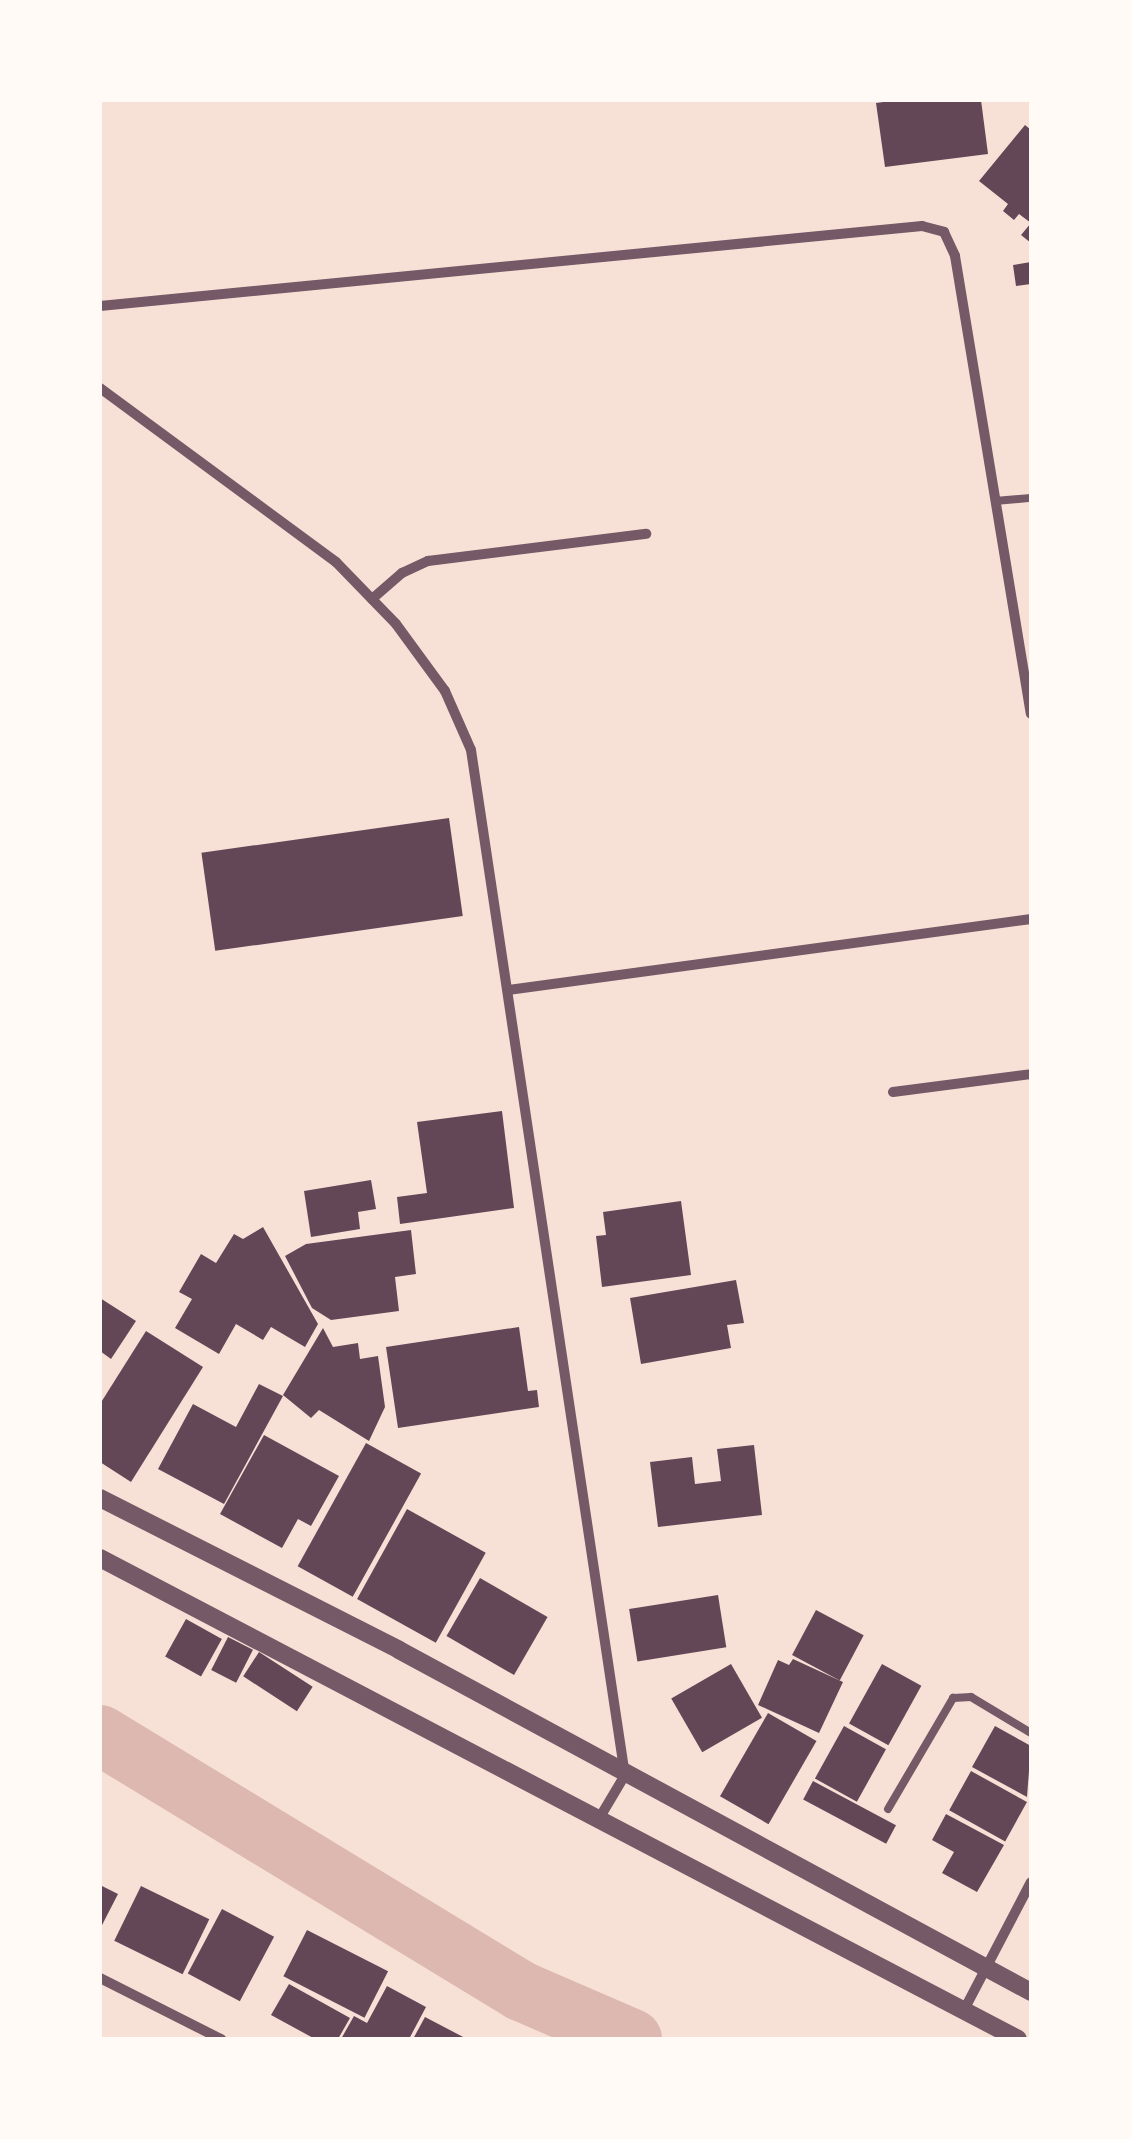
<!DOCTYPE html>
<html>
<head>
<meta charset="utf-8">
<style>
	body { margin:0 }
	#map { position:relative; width:1131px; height:2139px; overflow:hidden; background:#f7e1d7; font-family:"DejaVu Sans",sans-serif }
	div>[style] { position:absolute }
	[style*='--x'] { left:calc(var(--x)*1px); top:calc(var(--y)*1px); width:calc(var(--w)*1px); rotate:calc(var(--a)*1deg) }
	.river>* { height:60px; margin:-30px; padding:0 30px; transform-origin:30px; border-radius:30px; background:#dcb8b0 }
	.building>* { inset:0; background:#644757; transform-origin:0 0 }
	.service>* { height:8px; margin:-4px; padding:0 4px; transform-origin:4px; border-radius:4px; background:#755966 }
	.minor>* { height:10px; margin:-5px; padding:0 5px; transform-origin:5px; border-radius:5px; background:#755966 }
	.tertiary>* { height:18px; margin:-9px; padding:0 9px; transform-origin:9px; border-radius:9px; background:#755966 }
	span { translate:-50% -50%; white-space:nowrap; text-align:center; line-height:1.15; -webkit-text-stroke:8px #fffaf5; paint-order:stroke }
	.frame { position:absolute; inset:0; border:102px solid #fffaf5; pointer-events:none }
</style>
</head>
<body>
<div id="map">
	<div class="river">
		<div style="--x:100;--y:1735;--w:493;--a:31.3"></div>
		<div style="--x:521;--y:1991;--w:121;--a:23.4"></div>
	</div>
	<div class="building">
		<div style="clip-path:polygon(898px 100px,981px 100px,988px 154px,885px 167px,876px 103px)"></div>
		<div style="clip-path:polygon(1025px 125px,1031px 130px,1031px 243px,1021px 235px,1031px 223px,1019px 214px,1014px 220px,1003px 211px,1008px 204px,979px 181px)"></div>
		<div style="clip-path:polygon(1031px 262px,1031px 284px,1016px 286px,1013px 265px)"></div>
		<div style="left:449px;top:818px;width:99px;height:250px;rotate:82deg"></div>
		<div style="clip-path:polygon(502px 1111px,514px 1208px,400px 1224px,397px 1197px,427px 1193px,417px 1122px)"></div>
		<div style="clip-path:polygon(371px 1180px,376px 1209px,358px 1212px,360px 1229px,311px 1237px,304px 1191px)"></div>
		<div style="clip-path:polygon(681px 1201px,691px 1275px,602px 1287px,596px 1236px,606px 1235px,603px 1212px)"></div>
		<div style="clip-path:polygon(263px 1227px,318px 1324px,305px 1347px,271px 1327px,263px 1340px,236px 1324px,219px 1354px,175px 1328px,192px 1299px,179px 1292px,201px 1254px,216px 1263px,234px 1234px,243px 1239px)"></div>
		<div style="clip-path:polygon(411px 1230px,416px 1274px,395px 1277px,399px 1311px,331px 1320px,312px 1308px,285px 1256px,306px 1244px)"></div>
		<div style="clip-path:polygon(736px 1280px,744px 1323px,727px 1325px,731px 1348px,641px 1364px,630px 1298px)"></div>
		<div style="clip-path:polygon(100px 1298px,136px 1321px,111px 1359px,100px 1351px)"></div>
		<div style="clip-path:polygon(519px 1327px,528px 1391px,537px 1390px,539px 1407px,398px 1428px,386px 1347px)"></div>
		<div style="clip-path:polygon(323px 1328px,333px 1347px,358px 1343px,360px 1359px,378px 1356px,385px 1407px,369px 1441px,319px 1410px,311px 1418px,283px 1395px)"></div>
		<div style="clip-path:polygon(146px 1331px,203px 1367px,131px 1482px,100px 1462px,100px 1404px)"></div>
		<div style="clip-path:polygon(259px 1384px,283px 1396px,224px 1504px,158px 1469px,193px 1404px,236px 1427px)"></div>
		<div style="clip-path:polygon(264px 1435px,339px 1476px,311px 1526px,298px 1519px,282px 1548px,220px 1514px)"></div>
		<div style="left:366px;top:1443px;width:63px;height:141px;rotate:29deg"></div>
		<div style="clip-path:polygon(754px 1445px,762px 1515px,658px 1527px,650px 1462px,692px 1457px,695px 1484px,721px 1481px,717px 1449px)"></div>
		<div style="left:407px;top:1509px;width:90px;height:103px;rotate:29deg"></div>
		<div style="left:480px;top:1578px;width:78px;height:67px;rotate:30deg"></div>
		<div style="left:718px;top:1595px;width:53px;height:90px;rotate:81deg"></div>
		<div style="left:816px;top:1610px;width:54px;height:51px;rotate:28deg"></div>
		<div style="left:186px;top:1619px;width:41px;height:43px;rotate:29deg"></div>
		<div style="left:228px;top:1637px;width:28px;height:37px;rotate:27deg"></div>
		<div style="left:259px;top:1652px;width:64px;height:29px;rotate:33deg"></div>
		<div style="clip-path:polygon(793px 1659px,843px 1682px,819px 1733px,758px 1705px,778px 1660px,789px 1665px)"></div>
		<div style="left:731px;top:1664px;width:62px;height:69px;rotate:60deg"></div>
		<div style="left:882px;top:1664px;width:45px;height:68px;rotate:29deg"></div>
		<div style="left:768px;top:1713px;width:56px;height:96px;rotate:30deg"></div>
		<div style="left:844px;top:1726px;width:48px;height:60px;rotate:29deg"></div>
		<div style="clip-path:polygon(995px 1726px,1031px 1746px,1027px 1797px,972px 1767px)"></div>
		<div style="left:971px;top:1771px;width:64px;height:45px;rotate:29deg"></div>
		<div style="left:813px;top:1781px;width:94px;height:21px;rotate:28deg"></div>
		<div style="clip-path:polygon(946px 1814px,1004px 1845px,977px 1892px,942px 1873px,954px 1852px,932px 1840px)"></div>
		<div style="clip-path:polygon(100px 1885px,118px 1894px,100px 1929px)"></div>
		<div style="left:141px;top:1886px;width:76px;height:61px;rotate:26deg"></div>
		<div style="left:222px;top:1909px;width:59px;height:73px;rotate:28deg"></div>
		<div style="left:307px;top:1930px;width:91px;height:52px;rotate:27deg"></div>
		<div style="clip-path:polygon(289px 1984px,350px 2018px,338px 2039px,315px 2039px,271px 2015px)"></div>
		<div style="clip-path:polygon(387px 1986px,426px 2007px,409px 2039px,341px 2039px,354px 2016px,367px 2023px)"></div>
		<div style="clip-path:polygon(425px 2017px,467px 2039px,413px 2039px)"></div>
	</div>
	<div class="service">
		<div style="--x:995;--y:501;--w:36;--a:-5"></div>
		<div style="--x:888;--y:1809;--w:129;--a:-59.6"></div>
		<div style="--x:953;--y:1698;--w:18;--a:-3"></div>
		<div style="--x:971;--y:1697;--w:70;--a:31"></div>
	</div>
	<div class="minor">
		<div style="--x:100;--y:306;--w:826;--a:-5.56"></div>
		<div style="--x:922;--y:226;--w:23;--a:15"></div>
		<div style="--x:944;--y:232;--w:26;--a:65"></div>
		<div style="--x:955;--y:256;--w:464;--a:80.6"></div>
		<div style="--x:100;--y:388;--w:293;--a:36.4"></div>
		<div style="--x:336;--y:562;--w:86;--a:45.9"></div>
		<div style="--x:396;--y:624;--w:83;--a:53.8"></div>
		<div style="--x:445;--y:691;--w:64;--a:66.2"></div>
		<div style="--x:471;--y:750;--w:1037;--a:81.46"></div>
		<div style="--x:625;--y:1775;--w:49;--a:120.8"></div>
		<div style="--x:372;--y:599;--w:40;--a:-41"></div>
		<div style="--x:402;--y:573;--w:29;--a:-25"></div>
		<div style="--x:428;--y:561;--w:220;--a:-7.1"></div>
		<div style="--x:508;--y:990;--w:528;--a:-7.73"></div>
		<div style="--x:893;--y:1092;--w:139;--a:-7.4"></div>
		<div style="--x:100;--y:1978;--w:136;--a:26.8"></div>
		<div style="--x:964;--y:2010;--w:144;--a:-62.4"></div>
	</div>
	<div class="tertiary">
		<div style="--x:100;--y:1498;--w:335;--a:26.9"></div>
		<div style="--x:399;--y:1650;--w:719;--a:28.42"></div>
		<div style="--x:100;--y:1558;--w:1036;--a:27.65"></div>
	</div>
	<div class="frame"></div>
</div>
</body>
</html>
